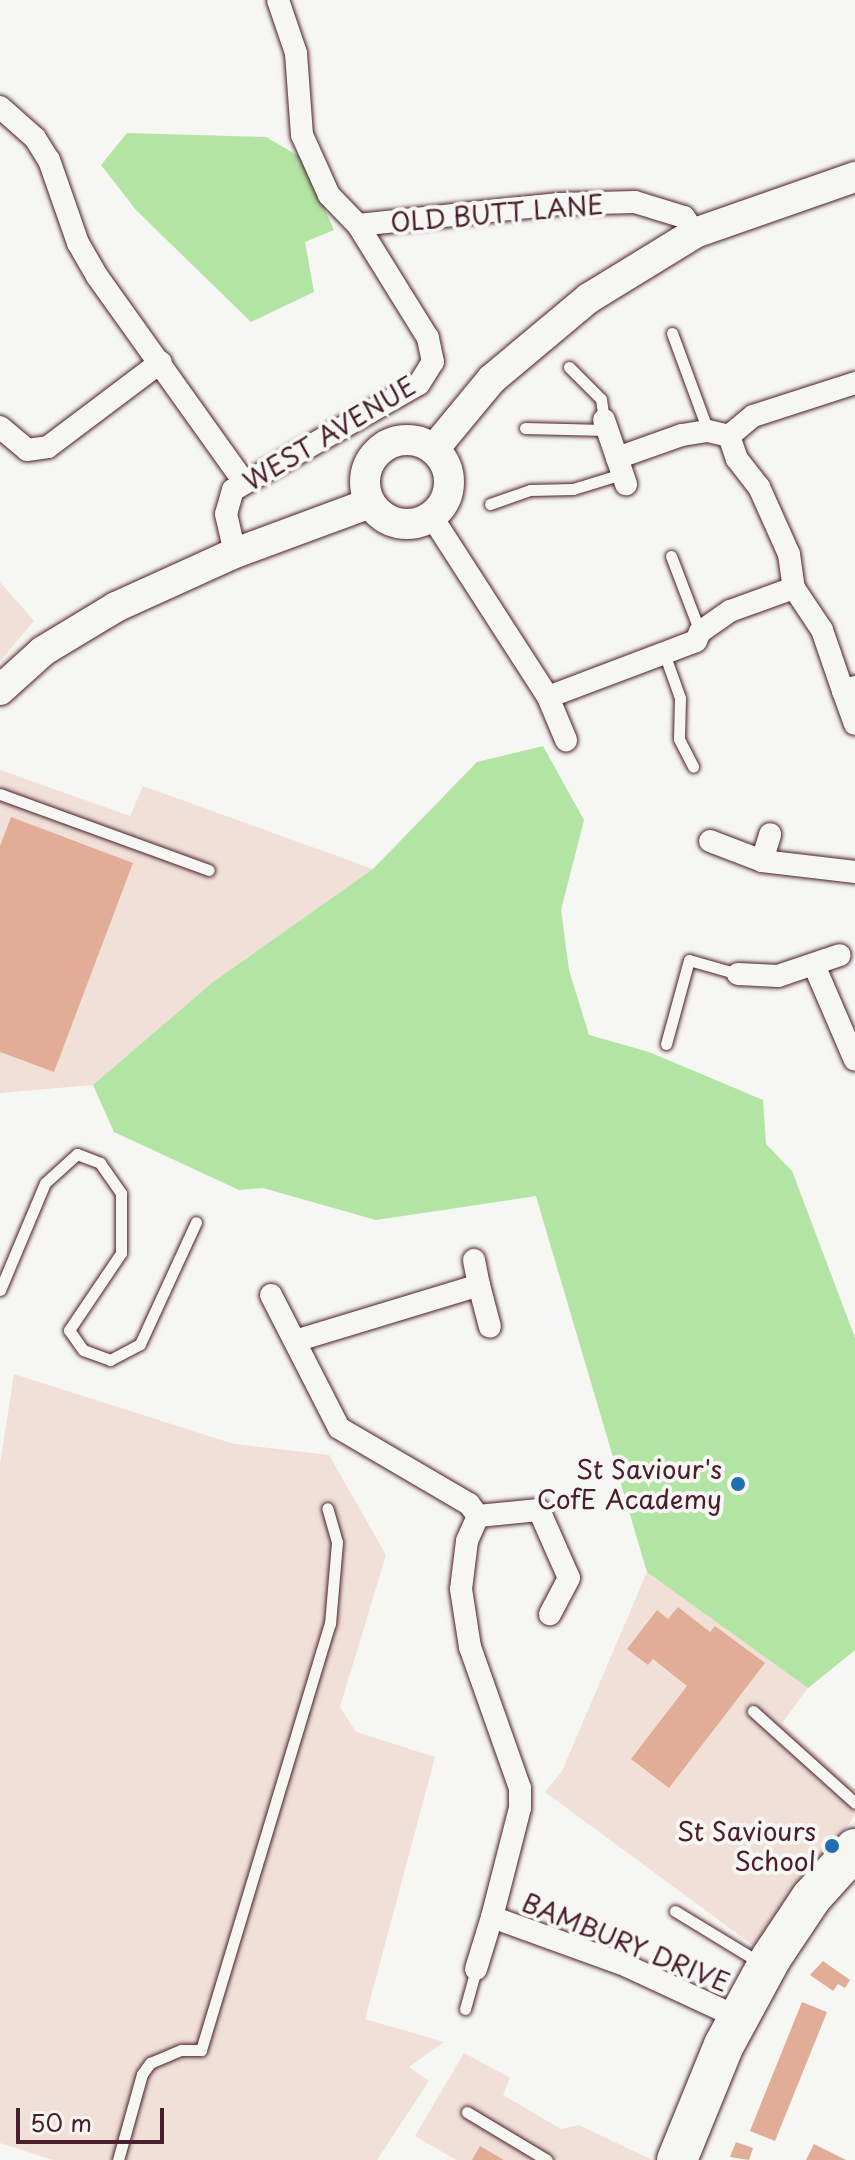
<!DOCTYPE html>
<html>
<head>
<meta charset="utf-8">
<style>
	body { margin:0 }
	#map { position:relative; width:855px; height:2160px; overflow:hidden; background:#f6f6f2; font-family:"Playpen Sans",sans-serif }
	div>[style] { position:absolute }
	[style*='--x'] { left:calc(var(--x)*1px); top:calc(var(--y)*1px); width:calc(var(--w)*1px); rotate:calc(var(--a)*1deg) }
	.built>* { inset:0; background:#f0e0d7 }
	.green>* { inset:0; background:#b2e4a4 }
	.building>* { inset:0; background:#e2ad97; transform-origin:0 0 }
	.roads { filter:drop-shadow(0 0 2px #4a1f2b) drop-shadow(0 0 2px #4a1f2b) }
	.lane>* { height:11px; margin:-5.5px; padding:0 5.5px; transform-origin:5.5px; border-radius:5.5px; background:#f6f6f2 }
	.street>* { height:22px; margin:-11px; padding:0 11px; transform-origin:11px; border-radius:11px; background:#f6f6f2 }
	.secondary>* { height:30px; margin:-15px; padding:0 15px; transform-origin:15px; border-radius:15px; background:#f6f6f2 }
	.secondary>.ring { margin:-15px; padding:0; box-sizing:content-box; background:none; border:30px solid #f6f6f2; border-radius:50% }
	.highway>* { height:40px; margin:-20px; padding:0 20px; transform-origin:20px; border-radius:20px; background:#f6f6f2 }
	.dots>* { width:22px; height:22px; translate:-50% -50%; box-sizing:border-box; border:4px solid #f6f6f2; border-radius:50% }
	span { translate:-50% -50%; white-space:nowrap; text-align:center; line-height:1.15; -webkit-text-stroke:8px #f6f6f2; paint-order:stroke }
	.street-label { font-size:26px; color:#4a1f2b }
	.poi-label { font-size:26px; color:#4a1f2b }
	.right { translate:-100% -50%; text-align:right }
	.scale { position:absolute; left:16px; top:2108px; width:148px; height:36px; box-sizing:border-box; border:4px solid #4a1f2b; border-top:0; padding-left:10px; font-size:24px; line-height:28px; white-space:nowrap; color:#4a1f2b; -webkit-text-stroke:6px #f6f6f2; paint-order:stroke }
</style>
</head>
<body>
<div id="map">
	<div class="built">
		<div style="clip-path:polygon(0 582px,34px 621px,0 661px)"></div>
		<div style="clip-path:polygon(0 770px,130px 816px,143px 786px,373px 869px,213px 982px,93px 1085px,0 1093px)"></div>
		<div style="clip-path:polygon(792px 1171px,855px 1338px,855px 1650px,808px 1688px,782px 1723px,855px 1789px,855px 1815px,758px 1949px,545px 1792px,562px 1771px,647px 1572px,536px 1196px)"></div>
		<div style="clip-path:polygon(14px 1374px,234px 1444px,329px 1455px,386px 1555px,340px 1707px,356px 1732px,435px 1757px,365px 2019px,444px 2042px,409px 2067px,429px 2081px,377px 2160px,53px 2160px,0 2143px,0 1464px)"></div>
		<div style="clip-path:polygon(464px 2053px,510px 2078px,503px 2095px,561px 2129px,579px 2125px,652px 2160px,456px 2160px,415px 2136px)"></div>
	</div>
	<div class="green">
		<div style="clip-path:polygon(127px 133px,266px 137px,302px 158px,334px 230px,305px 242px,314px 292px,251px 322px,136px 210px,101px 165px)"></div>
		<div style="clip-path:polygon(543px 746px,584px 820px,561px 910px,569px 970px,589px 1035px,649px 1052px,763px 1100px,766px 1144px,792px 1171px,855px 1338px,855px 1650px,808px 1688px,647px 1572px,536px 1196px,376px 1220px,263px 1188px,239px 1190px,114px 1132px,93px 1085px,213px 982px,373px 869px,477px 762px)"></div>
	</div>
	<div class="building">
		<div style="clip-path:polygon(11px 817px,133px 863px,54px 1072px,0 1052px,0 846px)"></div>
		<div style="clip-path:polygon(678px 1607px,710px 1632px,715px 1626px,765px 1663px,669px 1788px,631px 1759px,687px 1686px,653px 1659px,648px 1665px,627px 1649px,657px 1610px,668px 1619px)"></div>
		<div style="clip-path:polygon(823px 1961px,850px 1980px,845px 1988px,838px 1984px,833px 1991px,810px 1975px)"></div>
		<div style="left:802px;top:2002px;width:27px;height:139px;rotate:22deg"></div>
		<div style="clip-path:polygon(736px 2142px,753px 2148px,749px 2160px,730px 2157px)"></div>
		<div style="clip-path:polygon(814px 2144px,846px 2160px,806px 2160px)"></div>
		<div style="clip-path:polygon(480px 2146px,504px 2160px,472px 2160px)"></div>
	</div>
	<div class="roads">
		<div class="lane">
			<div style="--x:672;--y:333;--w:104;--a:69.8"></div>
			<div style="--x:569;--y:367;--w:45;--a:45"></div>
			<div style="--x:601;--y:399;--w:21;--a:82"></div>
			<div style="--x:525;--y:428;--w:81;--a:1.4"></div>
			<div style="--x:490;--y:504;--w:42;--a:-19.3"></div>
			<div style="--x:530;--y:490;--w:43;--a:-1.3"></div>
			<div style="--x:573;--y:489;--w:51;--a:-17"></div>
			<div style="--x:671;--y:556;--w:81;--a:69.1"></div>
			<div style="--x:664;--y:653;--w:48;--a:70.4"></div>
			<div style="--x:680;--y:698;--w:41;--a:91.4"></div>
			<div style="--x:679;--y:739;--w:31;--a:63"></div>
			<div style="--x:0;--y:794;--w:222;--a:20"></div>
			<div style="--x:666;--y:1044;--w:87;--a:-74.7"></div>
			<div style="--x:689;--y:960;--w:51;--a:15.9"></div>
			<div style="--x:0;--y:1290;--w:116;--a:-67.2"></div>
			<div style="--x:45;--y:1183;--w:43;--a:-42.2"></div>
			<div style="--x:77;--y:1154;--w:25;--a:21"></div>
			<div style="--x:100;--y:1163;--w:37;--a:55"></div>
			<div style="--x:121;--y:1193;--w:60;--a:90"></div>
			<div style="--x:121;--y:1253;--w:93;--a:124"></div>
			<div style="--x:69;--y:1330;--w:24;--a:55"></div>
			<div style="--x:83;--y:1350;--w:29;--a:20"></div>
			<div style="--x:110;--y:1360;--w:34;--a:-28"></div>
			<div style="--x:140;--y:1344;--w:134;--a:-65.3"></div>
			<div style="--x:753;--y:1711;--w:137;--a:42"></div>
			<div style="--x:675;--y:1911;--w:98;--a:31.3"></div>
			<div style="--x:465;--y:2009;--w:41;--a:-74.6"></div>
			<div style="--x:467;--y:2112;--w:93;--a:31"></div>
			<div style="--x:118;--y:2160;--w:89;--a:-74.4"></div>
			<div style="--x:142;--y:2074;--w:14;--a:-54"></div>
			<div style="--x:150;--y:2063;--w:34;--a:-23"></div>
			<div style="--x:181;--y:2050;--w:20;--a:0"></div>
			<div style="--x:201;--y:2050;--w:445;--a:-73.2"></div>
			<div style="--x:330;--y:1624;--w:82;--a:-85.1"></div>
			<div style="--x:337;--y:1542;--w:35;--a:-106"></div>
		</div>
		<div class="street">
			<div style="--x:0;--y:107;--w:47;--a:41.5"></div>
			<div style="--x:35;--y:138;--w:26;--a:58"></div>
			<div style="--x:49;--y:160;--w:88;--a:70.7"></div>
			<div style="--x:78;--y:243;--w:38;--a:60"></div>
			<div style="--x:97;--y:276;--w:253;--a:54.5"></div>
			<div style="--x:358;--y:225;--w:202;--a:-6"></div>
			<div style="--x:559;--y:204;--w:76;--a:-1.5"></div>
			<div style="--x:635;--y:202;--w:51;--a:17"></div>
			<div style="--x:684;--y:217;--w:19;--a:55"></div>
			<div style="--x:604;--y:420;--w:68;--a:71"></div>
			<div style="--x:0;--y:427;--w:35;--a:40"></div>
			<div style="--x:27;--y:450;--w:21;--a:-8"></div>
			<div style="--x:48;--y:447;--w:141;--a:-37"></div>
			<div style="--x:729;--y:436;--w:24;--a:71"></div>
			<div style="--x:737;--y:459;--w:36;--a:52"></div>
			<div style="--x:759;--y:487;--w:73;--a:65.9"></div>
			<div style="--x:789;--y:554;--w:34;--a:82"></div>
			<div style="--x:794;--y:588;--w:50;--a:56.3"></div>
			<div style="--x:822;--y:630;--w:65;--a:71"></div>
			<div style="--x:843;--y:691;--w:13;--a:-18"></div>
			<div style="--x:729;--y:436;--w:31;--a:-40"></div>
			<div style="--x:753;--y:416;--w:107;--a:-17.9"></div>
			<div style="--x:617;--y:458;--w:69;--a:-19.5"></div>
			<div style="--x:682;--y:435;--w:26;--a:-9"></div>
			<div style="--x:708;--y:431;--w:22;--a:13"></div>
			<div style="--x:432;--y:517;--w:214;--a:57.2"></div>
			<div style="--x:548;--y:697;--w:47;--a:67.3"></div>
			<div style="--x:235;--y:553;--w:40;--a:-103"></div>
			<div style="--x:226;--y:514;--w:25;--a:-74"></div>
			<div style="--x:233;--y:490;--w:214;--a:-29.7"></div>
			<div style="--x:419;--y:384;--w:26;--a:-58"></div>
			<div style="--x:433;--y:362;--w:25;--a:-102"></div>
			<div style="--x:428;--y:338;--w:133;--a:-121.8"></div>
			<div style="--x:358;--y:225;--w:42;--a:-134"></div>
			<div style="--x:329;--y:195;--w:66;--a:-114.2"></div>
			<div style="--x:302;--y:135;--w:82;--a:-94.2"></div>
			<div style="--x:296;--y:53;--w:56;--a:-108.8"></div>
			<div style="--x:843;--y:691;--w:35;--a:70"></div>
			<div style="--x:548;--y:697;--w:158;--a:-20.7"></div>
			<div style="--x:696;--y:641;--w:10;--a:-66"></div>
			<div style="--x:700;--y:632;--w:37;--a:-35"></div>
			<div style="--x:730;--y:611;--w:68;--a:-19.8"></div>
			<div style="--x:710;--y:841;--w:56;--a:21"></div>
			<div style="--x:762;--y:861;--w:94;--a:6.7"></div>
			<div style="--x:762;--y:861;--w:28;--a:-73"></div>
			<div style="--x:814;--y:965;--w:103;--a:66.7"></div>
			<div style="--x:738;--y:974;--w:40;--a:2.9"></div>
			<div style="--x:778;--y:976;--w:65;--a:-18.7"></div>
			<div style="--x:474;--y:1260;--w:25;--a:79"></div>
			<div style="--x:271;--y:1295;--w:149;--a:62.9"></div>
			<div style="--x:339;--y:1428;--w:151;--a:30.3"></div>
			<div style="--x:469;--y:1504;--w:15;--a:53"></div>
			<div style="--x:478;--y:1516;--w:27;--a:114"></div>
			<div style="--x:467;--y:1541;--w:48;--a:97.1"></div>
			<div style="--x:461;--y:1589;--w:59;--a:81.2"></div>
			<div style="--x:470;--y:1647;--w:150;--a:70.5"></div>
			<div style="--x:520;--y:1788;--w:20;--a:90"></div>
			<div style="--x:520;--y:1808;--w:113;--a:104.4"></div>
			<div style="--x:492;--y:1917;--w:144;--a:19.9"></div>
			<div style="--x:627;--y:1966;--w:123;--a:24.9"></div>
			<div style="--x:295;--y:1341;--w:192;--a:-16.9"></div>
			<div style="--x:479;--y:1285;--w:43;--a:75.3"></div>
			<div style="--x:478;--y:1516;--w:61;--a:-5.6"></div>
			<div style="--x:539;--y:1510;--w:74;--a:66.2"></div>
			<div style="--x:569;--y:1578;--w:41;--a:117.8"></div>
			<div style="--x:476;--y:1969;--w:54;--a:-72.9"></div>
		</div>
		<div class="secondary">
			<div class="ring" style="left:365px;top:440px;width:54px;height:54px"></div>
			<div style="--x:434;--y:449;--w:91;--a:-50.4"></div>
			<div style="--x:492;--y:379;--w:126;--a:-39.9"></div>
			<div style="--x:589;--y:298;--w:124;--a:-31.5"></div>
			<div style="--x:695;--y:233;--w:170;--a:-19.3"></div>
			<div style="--x:0;--y:690;--w:58;--a:-42.2"></div>
			<div style="--x:43;--y:651;--w:85;--a:-31.1"></div>
			<div style="--x:116;--y:607;--w:131;--a:-24.4"></div>
			<div style="--x:235;--y:553;--w:144;--a:-20.3"></div>
		</div>
		<div class="highway">
			<div style="--x:677;--y:2160;--w:124;--a:-67.8"></div>
			<div style="--x:724;--y:2045;--w:99;--a:-61.6"></div>
			<div style="--x:771;--y:1958;--w:72;--a:-56.3"></div>
			<div style="--x:811;--y:1898;--w:66;--a:-48.1"></div>
		</div>
	</div>
	<div class="dots">
		<div style="left:738px;top:1484px;background:#1f6fb2"></div>
		<div style="left:832px;top:1846px;background:#1f6fb2"></div>
	</div>
	<div class="street-label">
		<span style="left:497px;top:213px;rotate:-5deg">OLD BUTT LANE</span>
		<span style="left:329px;top:433px;rotate:-31deg">WEST AVENUE</span>
		<span style="left:626px;top:1942px;rotate:22deg">BAMBURY DRIVE</span>
	</div>
	<div class="poi-label">
		<span class="right" style="left:722px;top:1484px">St Saviour's<br>CofE Academy</span>
		<span class="right" style="left:816px;top:1846px">St Saviours<br>School</span>
	</div>
	<div class="scale">50 m</div>
</div>
</body>
</html>
